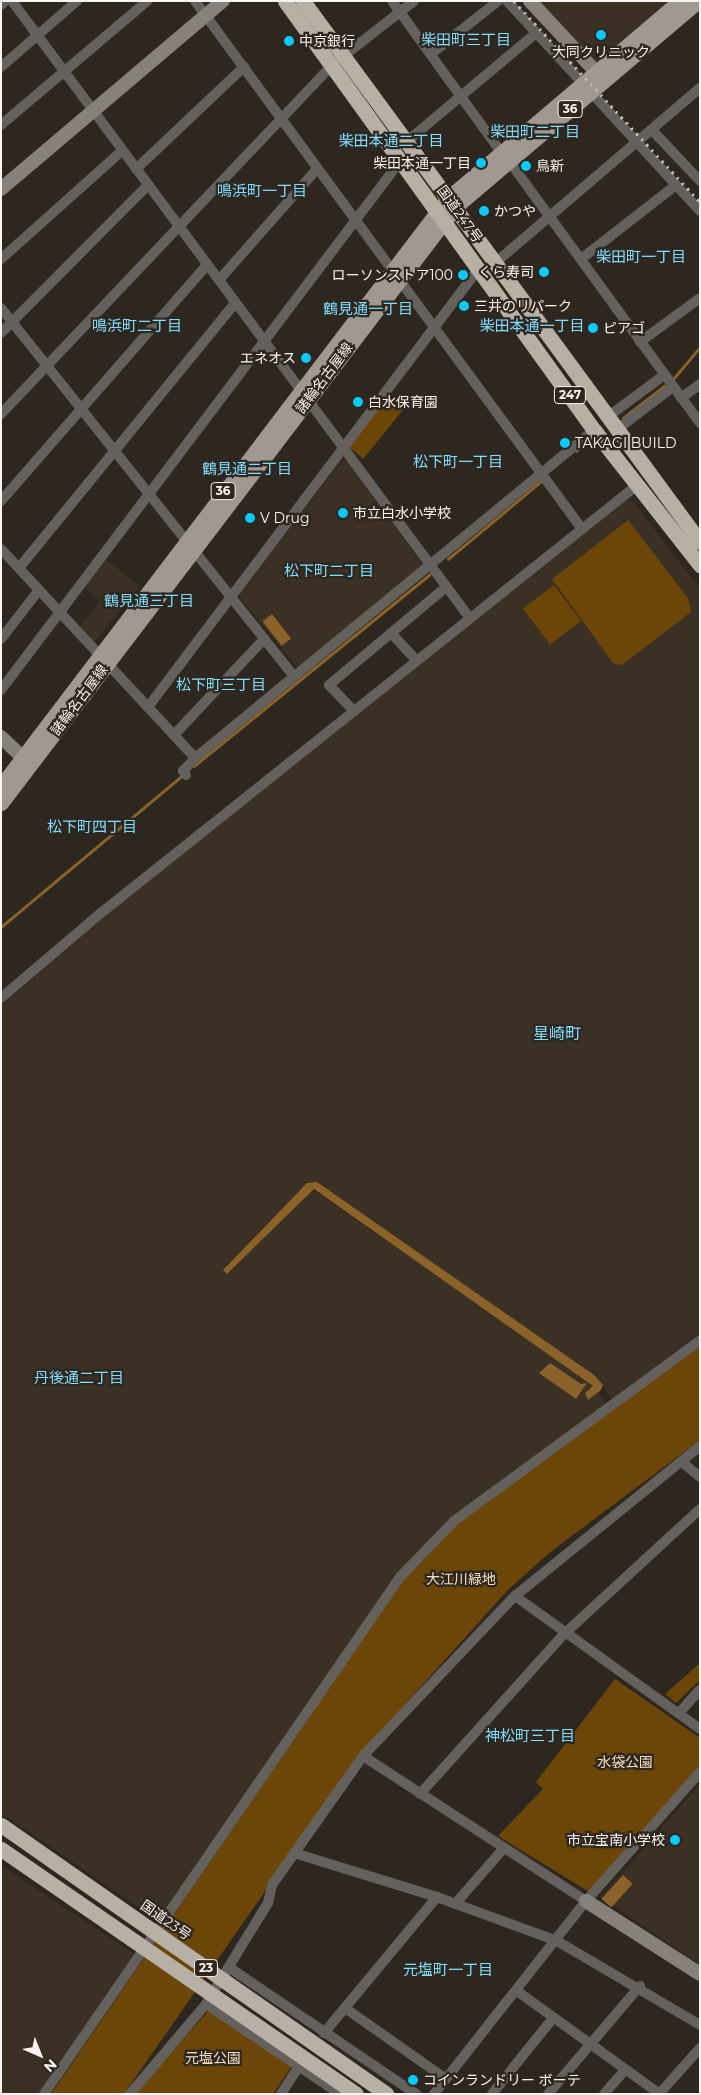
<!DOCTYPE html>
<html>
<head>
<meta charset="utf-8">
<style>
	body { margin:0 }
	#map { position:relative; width:701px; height:2095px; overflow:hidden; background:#2d271f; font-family:Montserrat,"Noto Sans JP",sans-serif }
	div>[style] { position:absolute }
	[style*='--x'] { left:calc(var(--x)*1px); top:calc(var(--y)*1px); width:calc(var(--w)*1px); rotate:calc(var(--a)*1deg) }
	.built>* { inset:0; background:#3a3023 }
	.green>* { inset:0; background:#6b4608; transform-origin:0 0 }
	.water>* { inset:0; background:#8b6229; transform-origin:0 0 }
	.stream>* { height:2.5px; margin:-1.25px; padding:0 1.25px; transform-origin:1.25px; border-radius:1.25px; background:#8b6229 }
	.street>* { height:10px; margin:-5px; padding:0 5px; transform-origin:5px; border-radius:5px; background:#64615d }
	.secondary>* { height:14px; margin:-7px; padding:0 7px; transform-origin:7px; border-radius:7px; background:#86817b }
	.primary>* { height:15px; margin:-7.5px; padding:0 7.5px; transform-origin:7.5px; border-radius:7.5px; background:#a09992 }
	.highway>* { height:15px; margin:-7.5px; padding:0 7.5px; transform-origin:7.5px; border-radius:7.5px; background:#b7b0a6 }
	.rail>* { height:2.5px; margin-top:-1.25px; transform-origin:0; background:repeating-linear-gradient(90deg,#bcb7b2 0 2.5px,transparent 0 7.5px) }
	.dots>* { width:14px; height:14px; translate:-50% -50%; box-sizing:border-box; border:2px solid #2d271f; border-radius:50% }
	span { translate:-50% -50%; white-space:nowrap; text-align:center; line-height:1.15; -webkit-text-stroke:4.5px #2d271f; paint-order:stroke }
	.shield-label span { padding:1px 4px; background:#2d271f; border:1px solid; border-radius:4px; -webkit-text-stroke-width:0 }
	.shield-label { font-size:12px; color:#f8f4ef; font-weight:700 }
	.poi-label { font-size:14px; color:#f8f4ef }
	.left { translate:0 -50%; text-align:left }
	.right { translate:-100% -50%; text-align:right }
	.street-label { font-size:14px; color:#f8f4ef }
	.park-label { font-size:14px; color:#f7dec0 }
	.neighbourhood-label { font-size:15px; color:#81deff }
	.quarter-label { font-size:16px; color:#81deff }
	.frame { position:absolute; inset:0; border:2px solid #f8f4ef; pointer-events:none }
	.north { position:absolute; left:15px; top:2030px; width:50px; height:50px; -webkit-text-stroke:4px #2d271f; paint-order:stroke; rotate:136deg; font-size:14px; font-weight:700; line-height:20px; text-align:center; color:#f8f4ef }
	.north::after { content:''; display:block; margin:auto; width:18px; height:22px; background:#f8f4ef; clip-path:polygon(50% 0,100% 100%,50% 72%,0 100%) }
</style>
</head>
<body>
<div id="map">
	<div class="built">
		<div style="clip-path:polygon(537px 1px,675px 1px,596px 69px)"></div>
		<div style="clip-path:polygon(342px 460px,347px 460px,424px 567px,301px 667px,296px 666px,240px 598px,241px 591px)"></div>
		<div style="clip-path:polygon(627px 500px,633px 501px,700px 589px,700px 1333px,612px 1399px,597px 1378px,307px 1184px,225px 1267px,229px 1273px,307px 1192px,315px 1191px,594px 1385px,606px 1403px,453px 1518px,396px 1575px,157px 1920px,1px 1813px,1px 1006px,110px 912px)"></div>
		<div style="clip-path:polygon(105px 559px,141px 586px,94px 642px,80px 626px,100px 601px,84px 588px)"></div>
		<div style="clip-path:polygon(700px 1784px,700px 1965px,601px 1897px)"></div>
		<div style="clip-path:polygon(1px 1865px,134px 1954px,39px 2094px,1px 2094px)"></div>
	</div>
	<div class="green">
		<div style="left:388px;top:395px;width:21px;height:65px;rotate:39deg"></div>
		<div style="clip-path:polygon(628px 520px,688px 598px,691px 612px,622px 665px,613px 663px,552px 579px)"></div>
		<div style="left:554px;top:585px;width:45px;height:39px;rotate:53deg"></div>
		<div style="clip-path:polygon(700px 1343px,700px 1440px,549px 1553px,507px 1591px,362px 1752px,124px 2094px,51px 2094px,403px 1580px,455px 1526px)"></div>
		<div style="clip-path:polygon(700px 1663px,700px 1680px,676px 1703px,665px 1694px)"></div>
		<div style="clip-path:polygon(615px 1679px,700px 1738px,700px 1765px,591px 1893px,498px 1836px,543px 1789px,536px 1782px)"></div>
		<div style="clip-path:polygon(209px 2010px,292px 2066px,273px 2094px,134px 2094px)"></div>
	</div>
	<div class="water">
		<div style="left:272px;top:614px;width:31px;height:12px;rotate:52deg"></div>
		<div style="clip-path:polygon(317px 1182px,594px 1375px,603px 1385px,601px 1390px,588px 1400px,585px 1393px,593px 1386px,314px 1189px,227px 1274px,223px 1270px,307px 1183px)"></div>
		<div style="clip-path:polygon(550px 1363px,581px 1384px,587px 1383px,576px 1399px,539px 1373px)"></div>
		<div style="left:623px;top:1875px;width:13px;height:32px;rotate:42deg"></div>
	</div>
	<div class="stream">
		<div style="--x:674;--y:378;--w:40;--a:-50"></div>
		<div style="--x:623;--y:418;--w:52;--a:-38"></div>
		<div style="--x:576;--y:451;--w:19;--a:-39"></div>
		<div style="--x:448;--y:559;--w:120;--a:-39.9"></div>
		<div style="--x:194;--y:766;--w:303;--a:-39.1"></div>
		<div style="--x:1;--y:927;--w:237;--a:-39.9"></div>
	</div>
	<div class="street">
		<div style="--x:12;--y:1;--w:767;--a:53.43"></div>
		<div style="--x:195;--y:1;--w:655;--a:53.76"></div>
		<div style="--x:392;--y:1;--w:186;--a:54.2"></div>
		<div style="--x:507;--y:1;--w:285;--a:47.4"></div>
		<div style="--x:1;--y:5;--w:6;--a:-45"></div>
		<div style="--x:431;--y:54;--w:85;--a:-38.3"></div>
		<div style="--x:1;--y:67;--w:101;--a:-41"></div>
		<div style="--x:1;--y:125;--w:192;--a:-40.3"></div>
		<div style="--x:652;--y:130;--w:70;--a:46.7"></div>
		<div style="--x:405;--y:143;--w:171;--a:-40"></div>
		<div style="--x:509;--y:161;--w:324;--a:53.9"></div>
		<div style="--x:136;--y:169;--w:149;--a:-43.4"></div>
		<div style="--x:1;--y:259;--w:162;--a:-41.8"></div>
		<div style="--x:581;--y:259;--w:120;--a:-37.9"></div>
		<div style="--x:495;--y:263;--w:270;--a:-40.5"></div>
		<div style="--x:219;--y:280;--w:148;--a:-48.6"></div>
		<div style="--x:1;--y:308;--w:471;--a:51.5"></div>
		<div style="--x:1;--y:333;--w:209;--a:-45.2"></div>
		<div style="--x:640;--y:342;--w:74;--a:-36.3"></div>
		<div style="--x:681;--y:398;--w:24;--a:-36"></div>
		<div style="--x:1;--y:414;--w:481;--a:-46.5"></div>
		<div style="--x:332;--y:65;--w:104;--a:-38"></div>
		<div style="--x:606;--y:418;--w:71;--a:-36.4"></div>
		<div style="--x:615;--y:431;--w:73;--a:-37.2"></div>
		<div style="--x:1;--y:501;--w:313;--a:-48.9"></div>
		<div style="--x:1;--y:549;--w:285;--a:47.1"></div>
		<div style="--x:19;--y:568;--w:342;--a:-50.8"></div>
		<div style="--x:391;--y:633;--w:37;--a:47"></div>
		<div style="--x:1;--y:639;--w:62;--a:-52.2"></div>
		<div style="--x:1;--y:690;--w:664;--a:-52.96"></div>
		<div style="--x:148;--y:707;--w:550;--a:-52.98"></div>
		<div style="--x:354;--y:711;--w:36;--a:-134"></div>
		<div style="--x:329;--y:685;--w:151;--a:-39.9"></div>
		<div style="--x:174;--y:735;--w:132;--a:-46.8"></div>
		<div style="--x:186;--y:775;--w:5;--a:-127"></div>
		<div style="--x:183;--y:771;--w:18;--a:-47"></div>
		<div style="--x:195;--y:758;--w:517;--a:-39.42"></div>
		<div style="--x:1;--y:998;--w:131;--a:-40.4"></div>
		<div style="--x:101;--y:913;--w:685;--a:-38.59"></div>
		<div style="--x:682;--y:1462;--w:23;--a:40"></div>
		<div style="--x:515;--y:1596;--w:228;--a:35.7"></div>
		<div style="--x:679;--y:1713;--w:31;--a:-48"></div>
		<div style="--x:363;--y:1756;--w:266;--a:33"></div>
		<div style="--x:420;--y:1794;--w:214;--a:-48"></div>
		<div style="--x:563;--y:1635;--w:186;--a:-42.6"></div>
		<div style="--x:294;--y:1853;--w:150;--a:17.1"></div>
		<div style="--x:437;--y:1897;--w:128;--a:20.1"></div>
		<div style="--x:557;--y:1941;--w:166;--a:30.4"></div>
		<div style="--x:455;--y:1904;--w:74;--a:-48.8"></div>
		<div style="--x:230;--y:1968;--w:225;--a:34.1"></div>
		<div style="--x:517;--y:1991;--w:176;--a:35.8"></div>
		<div style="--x:206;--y:2004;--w:161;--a:33.9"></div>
		<div style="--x:345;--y:2008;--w:123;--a:35.1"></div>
		<div style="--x:324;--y:2033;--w:177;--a:-50.3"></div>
		<div style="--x:44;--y:2094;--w:628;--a:-55.45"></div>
		<div style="--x:400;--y:1577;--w:78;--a:-46"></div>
		<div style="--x:454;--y:1521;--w:305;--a:-36.3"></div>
		<div style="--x:130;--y:2094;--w:118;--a:-49.8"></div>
		<div style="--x:206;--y:2004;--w:119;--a:-58.5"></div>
		<div style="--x:268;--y:1903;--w:18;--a:-77"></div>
		<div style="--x:272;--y:1885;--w:158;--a:-54.8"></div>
		<div style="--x:363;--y:1756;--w:221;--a:-46.5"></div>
		<div style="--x:515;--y:1596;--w:238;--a:-39"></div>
		<div style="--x:281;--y:2094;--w:33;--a:-57"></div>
		<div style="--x:434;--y:2094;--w:246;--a:-51.8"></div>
		<div style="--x:586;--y:1901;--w:172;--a:-48.5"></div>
		<div style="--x:492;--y:2094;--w:97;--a:-51.2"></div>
		<div style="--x:548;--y:2094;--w:142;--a:-49.6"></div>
		<div style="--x:604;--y:2094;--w:32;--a:-49"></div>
		<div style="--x:659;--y:2094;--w:62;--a:-48.3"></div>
	</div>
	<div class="secondary">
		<div style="--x:530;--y:1;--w:97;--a:47.1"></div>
		<div style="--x:1;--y:189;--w:291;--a:-40.3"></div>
		<div style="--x:1;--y:737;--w:40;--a:43"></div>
		<div style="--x:586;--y:1901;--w:135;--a:32.6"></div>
	</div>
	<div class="primary">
		<div style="--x:1;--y:786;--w:737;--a:-52.77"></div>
		<div style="--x:447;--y:199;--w:306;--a:-40.4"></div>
		<div style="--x:1;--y:803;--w:749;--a:-52.7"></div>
		<div style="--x:455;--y:207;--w:319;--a:-40.3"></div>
	</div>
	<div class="highway">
		<div style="--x:285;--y:1;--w:529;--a:54.24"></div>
		<div style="--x:594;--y:430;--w:172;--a:51.9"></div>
		<div style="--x:303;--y:1;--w:671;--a:53.73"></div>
		<div style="--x:1;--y:1825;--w:470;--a:34.9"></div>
		<div style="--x:1;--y:1849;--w:431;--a:34.6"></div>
	</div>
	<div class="rail">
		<div style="--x:514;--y:1;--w:274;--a:47.2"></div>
	</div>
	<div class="dots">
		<div style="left:601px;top:35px;background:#09cafa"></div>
		<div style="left:289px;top:41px;background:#09cafa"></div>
		<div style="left:481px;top:163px;background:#09cafa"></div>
		<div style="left:526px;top:166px;background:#09cafa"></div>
		<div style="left:484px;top:211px;background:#09cafa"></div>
		<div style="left:544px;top:272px;background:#09cafa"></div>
		<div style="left:463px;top:275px;background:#09cafa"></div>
		<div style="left:464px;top:306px;background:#09cafa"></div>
		<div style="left:593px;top:328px;background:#09cafa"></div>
		<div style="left:306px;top:358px;background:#09cafa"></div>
		<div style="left:358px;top:402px;background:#09cafa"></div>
		<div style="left:565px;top:443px;background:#09cafa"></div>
		<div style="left:343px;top:513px;background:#09cafa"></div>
		<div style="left:250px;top:518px;background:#09cafa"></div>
		<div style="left:675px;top:1840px;background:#09cafa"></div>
		<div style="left:413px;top:2080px;background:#09cafa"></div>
	</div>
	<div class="shield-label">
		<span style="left:570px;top:109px">36</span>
		<span style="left:570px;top:395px">247</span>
		<span style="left:223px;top:491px">36</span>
		<span style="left:206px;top:1968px">23</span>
	</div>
	<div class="poi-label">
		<span class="left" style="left:299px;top:41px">中京銀行</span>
		<span style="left:601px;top:52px">大同クリニック</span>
		<span class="right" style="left:471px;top:163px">柴田本通一丁目</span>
		<span class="left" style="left:536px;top:166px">鳥新</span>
		<span class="left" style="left:494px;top:211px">かつや</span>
		<span class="right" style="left:534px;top:272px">くら寿司</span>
		<span class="right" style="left:453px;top:275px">ローソンストア100</span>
		<span class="left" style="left:474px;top:306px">三井のリパーク</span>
		<span class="left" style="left:603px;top:328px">ピアゴ</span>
		<span class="right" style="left:296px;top:358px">エネオス</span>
		<span class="left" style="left:368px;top:402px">白水保育園</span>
		<span class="left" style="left:575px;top:443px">TAKAGI BUILD</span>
		<span class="left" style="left:353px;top:513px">市立白水小学校</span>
		<span class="left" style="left:260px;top:518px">V Drug</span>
		<span class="right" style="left:665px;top:1840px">市立宝南小学校</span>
		<span class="left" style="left:423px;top:2080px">コインランドリー ボーテ</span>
	</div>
	<div class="street-label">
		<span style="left:460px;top:214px;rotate:54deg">国道247号</span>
		<span style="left:324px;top:378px;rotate:-53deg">諸輪名古屋線</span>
		<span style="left:79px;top:700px;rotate:-53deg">諸輪名古屋線</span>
		<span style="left:166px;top:1920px;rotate:35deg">国道23号</span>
	</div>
	<div class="park-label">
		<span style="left:461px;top:1579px">大江川緑地</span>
		<span style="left:625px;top:1762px">水袋公園</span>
		<span style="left:213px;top:2058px">元塩公園</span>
	</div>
	<div class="neighbourhood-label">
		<span style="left:466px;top:40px">柴田町三丁目</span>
		<span style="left:535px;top:132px">柴田町二丁目</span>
		<span style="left:391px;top:141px">柴田本通二丁目</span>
		<span style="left:262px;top:191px">鳴浜町一丁目</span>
		<span style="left:641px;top:257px">柴田町一丁目</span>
		<span style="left:368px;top:309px">鶴見通一丁目</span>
		<span style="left:137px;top:326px">鳴浜町二丁目</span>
		<span style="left:532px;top:326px">柴田本通一丁目</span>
		<span style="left:458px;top:462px">松下町一丁目</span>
		<span style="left:247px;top:469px">鶴見通二丁目</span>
		<span style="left:329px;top:571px">松下町二丁目</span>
		<span style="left:149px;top:601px">鶴見通三丁目</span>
		<span style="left:221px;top:685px">松下町三丁目</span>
		<span style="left:92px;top:827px">松下町四丁目</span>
		<span style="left:79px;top:1378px">丹後通二丁目</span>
		<span style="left:530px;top:1736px">神松町三丁目</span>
		<span style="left:448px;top:1970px">元塩町一丁目</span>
	</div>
	<div class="quarter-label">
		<span style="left:557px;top:1034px">星崎町</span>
	</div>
	<div class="frame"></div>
	<div class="north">N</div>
</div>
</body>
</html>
